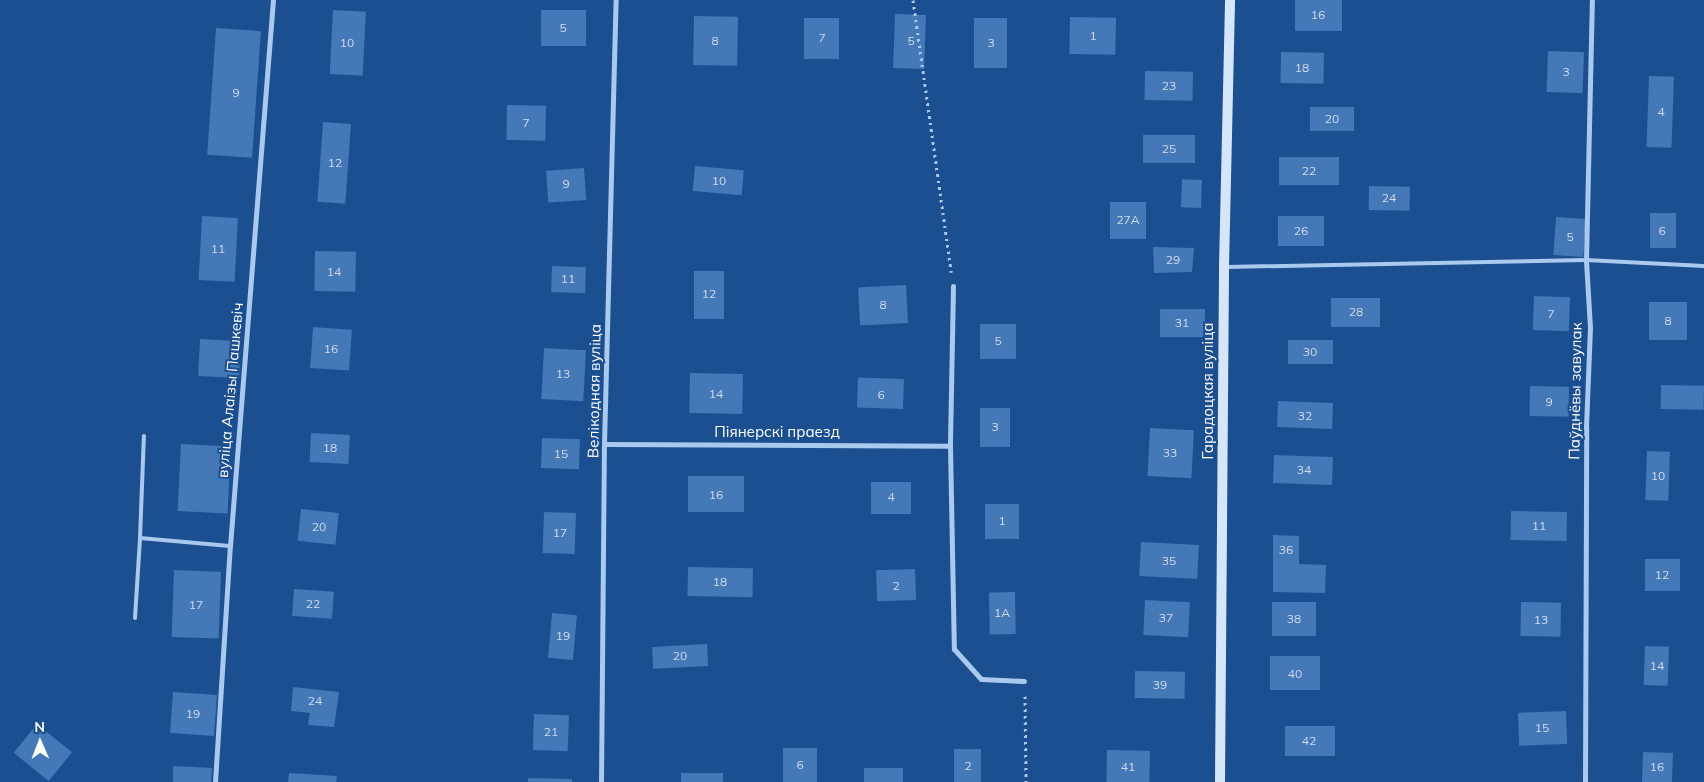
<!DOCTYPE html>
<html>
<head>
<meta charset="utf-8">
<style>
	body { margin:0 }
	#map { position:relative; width:1704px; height:782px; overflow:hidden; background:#1b4f8f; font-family:Mulish,sans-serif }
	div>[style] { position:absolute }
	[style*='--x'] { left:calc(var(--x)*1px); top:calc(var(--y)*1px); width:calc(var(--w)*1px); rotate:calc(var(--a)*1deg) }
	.building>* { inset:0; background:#4478b7; transform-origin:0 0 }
	.path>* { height:3px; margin-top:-1.5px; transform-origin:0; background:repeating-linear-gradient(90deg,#a9c9ee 0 2.5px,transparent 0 6.5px) }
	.lane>* { height:4px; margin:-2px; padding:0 2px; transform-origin:2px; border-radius:2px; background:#a9c9ee }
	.street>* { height:5px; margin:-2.5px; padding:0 2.5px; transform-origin:2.5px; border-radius:2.5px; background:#a9c9ee }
	.secondary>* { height:10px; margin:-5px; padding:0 5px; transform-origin:5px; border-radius:5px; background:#d6e6fa }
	span { translate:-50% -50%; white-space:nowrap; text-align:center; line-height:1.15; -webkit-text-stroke:4px #1b4f8f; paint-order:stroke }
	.number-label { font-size:12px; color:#d0dded }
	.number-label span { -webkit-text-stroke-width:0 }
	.street-label { font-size:15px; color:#fff }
	.north { position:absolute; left:15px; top:717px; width:50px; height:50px; -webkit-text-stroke:4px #1b4f8f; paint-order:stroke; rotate:359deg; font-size:14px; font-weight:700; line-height:20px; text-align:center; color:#fff }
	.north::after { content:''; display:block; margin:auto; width:18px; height:22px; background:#fff; clip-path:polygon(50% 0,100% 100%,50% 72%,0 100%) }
</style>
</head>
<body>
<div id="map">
	<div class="building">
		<div style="left:1295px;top:0;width:47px;height:31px"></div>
		<div style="left:333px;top:10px;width:33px;height:64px;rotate:3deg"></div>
		<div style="left:541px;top:10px;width:45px;height:36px"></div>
		<div style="left:895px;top:14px;width:31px;height:54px;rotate:2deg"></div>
		<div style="left:694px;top:16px;width:44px;height:49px;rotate:1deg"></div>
		<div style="left:1070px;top:17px;width:46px;height:37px;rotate:1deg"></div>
		<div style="left:804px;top:18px;width:35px;height:41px"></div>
		<div style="left:974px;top:18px;width:33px;height:50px"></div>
		<div style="left:216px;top:28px;width:45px;height:127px;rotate:4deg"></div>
		<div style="left:1548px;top:51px;width:36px;height:41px;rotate:2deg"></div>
		<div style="left:1281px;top:52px;width:43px;height:31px;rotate:1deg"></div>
		<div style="left:1145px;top:71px;width:48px;height:29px;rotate:1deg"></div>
		<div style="left:1649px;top:76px;width:25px;height:71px;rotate:2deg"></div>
		<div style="left:507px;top:105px;width:39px;height:35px;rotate:1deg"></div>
		<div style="left:1354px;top:107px;width:24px;height:44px;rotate:90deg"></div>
		<div style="left:323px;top:122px;width:28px;height:80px;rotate:4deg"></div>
		<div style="left:1143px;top:135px;width:52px;height:28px"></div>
		<div style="left:1339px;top:157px;width:28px;height:60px;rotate:90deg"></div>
		<div style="left:695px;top:166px;width:49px;height:25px;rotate:5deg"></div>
		<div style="left:584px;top:168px;width:32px;height:38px;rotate:86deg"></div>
		<div style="left:1202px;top:180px;width:28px;height:20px;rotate:92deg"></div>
		<div style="left:1369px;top:186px;width:41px;height:24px;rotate:1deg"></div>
		<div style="left:1110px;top:202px;width:36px;height:37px"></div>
		<div style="left:1650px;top:213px;width:26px;height:35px"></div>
		<div style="left:202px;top:216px;width:36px;height:64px;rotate:3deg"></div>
		<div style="left:1278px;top:216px;width:46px;height:30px"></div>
		<div style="left:1556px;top:217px;width:30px;height:38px;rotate:4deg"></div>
		<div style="clip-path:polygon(1153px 247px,1194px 248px,1192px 272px,1154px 273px)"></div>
		<div style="left:315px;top:251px;width:41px;height:40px;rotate:1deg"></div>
		<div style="left:552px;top:266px;width:34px;height:26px;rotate:2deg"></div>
		<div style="left:694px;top:271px;width:30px;height:48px"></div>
		<div style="left:906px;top:285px;width:38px;height:48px;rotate:87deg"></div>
		<div style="left:1534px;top:296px;width:36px;height:34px;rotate:2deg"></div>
		<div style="left:1331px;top:298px;width:49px;height:29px"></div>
		<div style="left:1649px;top:302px;width:38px;height:38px"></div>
		<div style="left:1160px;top:309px;width:45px;height:28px"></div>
		<div style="left:980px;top:324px;width:36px;height:35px"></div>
		<div style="left:313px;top:327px;width:39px;height:41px;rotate:4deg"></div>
		<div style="left:200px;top:339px;width:41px;height:37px;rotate:3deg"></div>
		<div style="left:1288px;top:340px;width:45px;height:24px"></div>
		<div style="left:544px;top:348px;width:42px;height:51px;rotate:3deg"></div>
		<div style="left:690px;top:373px;width:53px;height:40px;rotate:1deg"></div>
		<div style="left:904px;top:379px;width:30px;height:46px;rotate:92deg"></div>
		<div style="left:1661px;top:385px;width:43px;height:24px;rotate:1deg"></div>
		<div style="left:1530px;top:386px;width:39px;height:30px;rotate:1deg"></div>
		<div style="left:1333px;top:403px;width:26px;height:55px;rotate:92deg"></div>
		<div style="left:980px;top:408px;width:30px;height:39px"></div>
		<div style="left:1150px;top:428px;width:44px;height:48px;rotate:3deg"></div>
		<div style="left:311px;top:433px;width:39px;height:29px;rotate:3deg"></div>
		<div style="left:542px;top:438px;width:38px;height:30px;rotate:2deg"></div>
		<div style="left:181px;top:444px;width:50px;height:67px;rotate:3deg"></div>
		<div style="left:1647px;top:451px;width:23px;height:49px;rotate:2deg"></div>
		<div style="left:1274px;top:455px;width:59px;height:28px;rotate:2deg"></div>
		<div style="left:744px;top:476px;width:36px;height:56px;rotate:90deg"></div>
		<div style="left:871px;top:482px;width:40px;height:32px"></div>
		<div style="left:985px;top:504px;width:34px;height:35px"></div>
		<div style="left:301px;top:509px;width:38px;height:32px;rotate:6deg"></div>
		<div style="left:1511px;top:511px;width:56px;height:29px;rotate:1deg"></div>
		<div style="left:544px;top:512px;width:32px;height:41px;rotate:2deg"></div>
		<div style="clip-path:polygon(1273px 535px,1299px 536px,1299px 564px,1326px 565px,1325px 593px,1273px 592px)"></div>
		<div style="left:1141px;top:542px;width:58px;height:34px;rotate:3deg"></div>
		<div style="left:1645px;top:559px;width:35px;height:32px"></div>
		<div style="left:688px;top:567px;width:65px;height:29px;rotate:1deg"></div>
		<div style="left:915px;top:569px;width:31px;height:39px;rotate:88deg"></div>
		<div style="left:174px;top:570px;width:47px;height:67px;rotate:2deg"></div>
		<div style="left:294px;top:589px;width:40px;height:27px;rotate:4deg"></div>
		<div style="left:1015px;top:592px;width:42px;height:26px;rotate:89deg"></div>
		<div style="left:1145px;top:600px;width:45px;height:35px;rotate:3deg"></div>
		<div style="left:1272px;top:602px;width:44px;height:34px"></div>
		<div style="left:1521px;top:602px;width:40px;height:34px;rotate:1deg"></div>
		<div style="left:552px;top:613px;width:25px;height:45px;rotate:5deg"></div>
		<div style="left:707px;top:644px;width:22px;height:55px;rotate:87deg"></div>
		<div style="left:1645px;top:646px;width:24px;height:39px;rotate:2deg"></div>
		<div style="left:1320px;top:656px;width:34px;height:50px;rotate:90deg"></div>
		<div style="left:1135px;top:671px;width:50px;height:27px;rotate:1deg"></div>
		<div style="clip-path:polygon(293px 687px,339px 692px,334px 727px,308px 725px,310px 713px,291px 711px)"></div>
		<div style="left:173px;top:692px;width:44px;height:41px;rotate:4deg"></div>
		<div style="left:1566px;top:711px;width:33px;height:48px;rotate:88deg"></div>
		<div style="left:534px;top:714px;width:35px;height:36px;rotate:2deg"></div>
		<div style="left:37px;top:724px;width:45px;height:37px;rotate:39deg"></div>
		<div style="left:1285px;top:726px;width:50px;height:30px"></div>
		<div style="left:817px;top:748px;width:34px;height:34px;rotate:90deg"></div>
		<div style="left:954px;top:749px;width:27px;height:33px"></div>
		<div style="left:1107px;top:750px;width:43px;height:32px;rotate:1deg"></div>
		<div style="left:1643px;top:752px;width:30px;height:30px;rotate:2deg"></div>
		<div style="clip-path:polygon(173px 766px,212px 768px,211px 782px,173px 782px)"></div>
		<div style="left:864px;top:768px;width:39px;height:14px"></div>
		<div style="clip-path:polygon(289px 773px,337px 776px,336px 782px,288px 782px)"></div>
		<div style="left:681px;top:773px;width:42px;height:9px"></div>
		<div style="clip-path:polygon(528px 778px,572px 779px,572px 782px,528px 782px)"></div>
	</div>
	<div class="path">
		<div style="--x:913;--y:0;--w:275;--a:82"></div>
		<div style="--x:1025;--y:696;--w:86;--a:89.3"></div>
	</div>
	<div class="lane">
		<div style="--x:1226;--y:267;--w:360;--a:-1.1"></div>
		<div style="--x:1586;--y:260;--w:118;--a:2.9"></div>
		<div style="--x:140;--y:538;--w:102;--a:-87.8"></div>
		<div style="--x:135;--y:618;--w:80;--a:-86.4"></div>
		<div style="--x:140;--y:538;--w:90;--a:5.1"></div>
	</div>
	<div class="street">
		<div style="--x:953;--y:286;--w:160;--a:91.1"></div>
		<div style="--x:950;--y:446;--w:203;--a:88.9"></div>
		<div style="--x:954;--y:649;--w:40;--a:48"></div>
		<div style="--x:981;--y:679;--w:43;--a:2.7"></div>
		<div style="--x:604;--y:444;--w:346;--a:0.3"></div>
		<div style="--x:215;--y:782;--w:236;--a:-86.4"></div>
		<div style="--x:230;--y:546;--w:548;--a:-85.5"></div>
		<div style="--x:601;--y:782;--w:338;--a:-89.5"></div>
		<div style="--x:604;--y:444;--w:444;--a:-88.5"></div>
		<div style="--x:1585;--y:782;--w:355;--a:-89.8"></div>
		<div style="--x:1586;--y:427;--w:99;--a:-87.7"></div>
		<div style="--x:1590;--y:328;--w:68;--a:-93.4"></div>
		<div style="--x:1586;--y:260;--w:260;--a:-88.7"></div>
	</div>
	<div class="secondary">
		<div style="--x:1220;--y:782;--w:515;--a:-89.55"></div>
		<div style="--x:1224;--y:267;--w:267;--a:-88.7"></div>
	</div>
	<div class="number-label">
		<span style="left:1318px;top:15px">16</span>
		<span style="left:563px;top:28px">5</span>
		<span style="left:1093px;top:36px">1</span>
		<span style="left:822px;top:38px">7</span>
		<span style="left:715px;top:41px">8</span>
		<span style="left:911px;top:41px">5</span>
		<span style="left:347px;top:43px">10</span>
		<span style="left:991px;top:43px">3</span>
		<span style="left:1302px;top:68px">18</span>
		<span style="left:1566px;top:72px">3</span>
		<span style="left:1169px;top:86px">23</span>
		<span style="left:236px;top:93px">9</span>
		<span style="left:1661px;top:112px">4</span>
		<span style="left:1332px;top:119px">20</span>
		<span style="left:526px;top:123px">7</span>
		<span style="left:1169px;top:149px">25</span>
		<span style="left:335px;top:163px">12</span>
		<span style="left:1309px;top:171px">22</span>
		<span style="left:719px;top:181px">10</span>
		<span style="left:566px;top:184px">9</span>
		<span style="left:1389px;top:198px">24</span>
		<span style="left:1128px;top:220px">27А</span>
		<span style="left:1301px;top:231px">26</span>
		<span style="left:1662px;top:231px">6</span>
		<span style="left:1570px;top:237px">5</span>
		<span style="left:218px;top:249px">11</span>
		<span style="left:1173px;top:260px">29</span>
		<span style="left:334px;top:272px">14</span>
		<span style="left:568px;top:279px">11</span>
		<span style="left:709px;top:294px">12</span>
		<span style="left:883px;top:305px">8</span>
		<span style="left:1356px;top:312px">28</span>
		<span style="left:1551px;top:314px">7</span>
		<span style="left:1668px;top:321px">8</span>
		<span style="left:1182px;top:323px">31</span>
		<span style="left:998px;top:341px">5</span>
		<span style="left:331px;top:349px">16</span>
		<span style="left:1310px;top:352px">30</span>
		<span style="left:563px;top:374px">13</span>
		<span style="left:716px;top:394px">14</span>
		<span style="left:881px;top:395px">6</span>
		<span style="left:1549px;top:402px">9</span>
		<span style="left:1305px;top:416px">32</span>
		<span style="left:995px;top:427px">3</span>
		<span style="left:330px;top:448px">18</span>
		<span style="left:1170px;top:453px">33</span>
		<span style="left:561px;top:454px">15</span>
		<span style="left:1304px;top:470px">34</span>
		<span style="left:1658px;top:476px">10</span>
		<span style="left:716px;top:495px">16</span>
		<span style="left:891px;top:497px">4</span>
		<span style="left:1002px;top:521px">1</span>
		<span style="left:1539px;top:526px">11</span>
		<span style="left:319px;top:527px">20</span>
		<span style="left:560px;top:533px">17</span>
		<span style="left:1286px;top:550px">36</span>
		<span style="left:1169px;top:561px">35</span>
		<span style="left:1662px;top:575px">12</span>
		<span style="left:720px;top:582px">18</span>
		<span style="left:896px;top:586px">2</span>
		<span style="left:313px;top:604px">22</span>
		<span style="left:196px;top:605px">17</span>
		<span style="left:1002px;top:613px">1А</span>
		<span style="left:1166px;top:618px">37</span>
		<span style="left:1294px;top:619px">38</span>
		<span style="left:1541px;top:620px">13</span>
		<span style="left:563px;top:636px">19</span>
		<span style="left:680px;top:656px">20</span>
		<span style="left:1657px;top:666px">14</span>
		<span style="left:1295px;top:674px">40</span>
		<span style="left:1160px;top:685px">39</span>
		<span style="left:315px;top:701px">24</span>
		<span style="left:193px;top:714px">19</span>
		<span style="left:1542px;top:728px">15</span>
		<span style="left:551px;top:732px">21</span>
		<span style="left:1309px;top:741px">42</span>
		<span style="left:800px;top:765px">6</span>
		<span style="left:968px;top:766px">2</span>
		<span style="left:1128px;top:767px">41</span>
		<span style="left:1657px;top:767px">16</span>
	</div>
	<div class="street-label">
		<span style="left:230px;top:390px;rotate:-85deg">вуліца Алаізы Пашкевіч</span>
		<span style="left:594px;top:391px;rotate:-89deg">Велікодная вуліца</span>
		<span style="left:1208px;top:391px;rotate:-90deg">Гарадоцкая вуліца</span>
		<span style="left:1575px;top:391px;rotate:-89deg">Паўднёвы завулак</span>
		<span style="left:777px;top:432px">Піянерскі праезд</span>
	</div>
	<div class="north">N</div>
</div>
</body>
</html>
